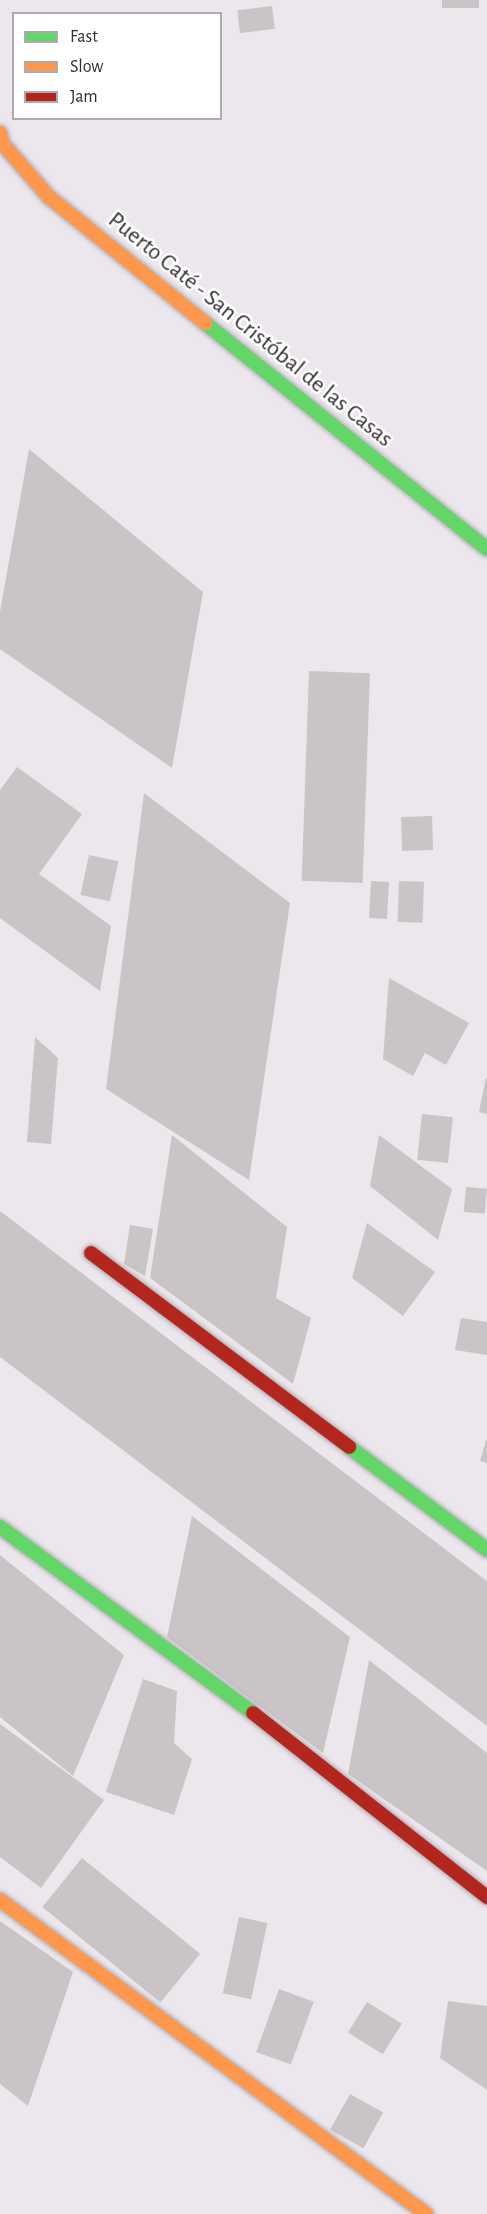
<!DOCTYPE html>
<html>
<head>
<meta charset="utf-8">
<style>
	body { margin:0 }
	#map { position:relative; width:487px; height:2214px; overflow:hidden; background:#ece6ed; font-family:"Alegreya Sans",sans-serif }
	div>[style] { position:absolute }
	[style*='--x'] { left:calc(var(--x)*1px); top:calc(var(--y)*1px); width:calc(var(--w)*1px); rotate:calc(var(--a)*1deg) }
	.building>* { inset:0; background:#cac4c7; transform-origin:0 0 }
	.roads { filter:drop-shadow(0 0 2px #aeaaaf) drop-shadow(0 0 2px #aeaaaf) }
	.fast>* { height:14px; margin:-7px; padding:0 7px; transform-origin:7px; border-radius:7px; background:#63d668 }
	.slow>* { height:14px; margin:-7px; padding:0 7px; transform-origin:7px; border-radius:7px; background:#ff974d }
	.jam>* { height:14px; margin:-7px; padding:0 7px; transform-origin:7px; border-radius:7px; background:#b3261e }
	span { translate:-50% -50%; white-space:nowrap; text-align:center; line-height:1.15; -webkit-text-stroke:5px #fff; paint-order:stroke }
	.street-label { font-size:24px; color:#322d33 }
	.legend { position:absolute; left:12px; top:12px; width:210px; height:108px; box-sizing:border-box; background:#fff; border:2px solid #adabad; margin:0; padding:8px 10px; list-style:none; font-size:18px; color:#322d33 }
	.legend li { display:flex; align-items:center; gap:12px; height:30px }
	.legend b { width:30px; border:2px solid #adabad }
</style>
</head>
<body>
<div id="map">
	<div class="building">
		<div style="left:442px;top:0;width:37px;height:8px"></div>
		<div style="left:272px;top:6px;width:23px;height:35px;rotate:83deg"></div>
		<div style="clip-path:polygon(29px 449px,203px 592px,172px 768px,0 649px,0 612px)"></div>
		<div style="left:309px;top:671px;width:61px;height:210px;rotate:2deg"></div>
		<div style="clip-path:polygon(17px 767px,82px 814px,39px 874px,111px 926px,100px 991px,0 918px,0 790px)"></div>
		<div style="clip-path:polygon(144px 793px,290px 903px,249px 1180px,106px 1089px)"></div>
		<div style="left:432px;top:816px;width:34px;height:31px;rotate:88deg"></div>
		<div style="left:89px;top:855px;width:30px;height:41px;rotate:12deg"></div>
		<div style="left:371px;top:881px;width:18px;height:37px;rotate:3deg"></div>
		<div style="left:399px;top:881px;width:25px;height:41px;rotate:2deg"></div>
		<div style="clip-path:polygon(389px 978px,469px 1023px,446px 1065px,425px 1053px,413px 1076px,383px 1059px)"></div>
		<div style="clip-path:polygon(35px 1037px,58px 1058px,51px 1144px,27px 1142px)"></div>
		<div style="clip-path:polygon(486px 1078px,487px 1078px,487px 1114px,479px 1112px)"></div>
		<div style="left:422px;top:1114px;width:31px;height:46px;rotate:6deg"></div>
		<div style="clip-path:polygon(172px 1135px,287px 1227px,276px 1298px,311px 1318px,293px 1384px,150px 1278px)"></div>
		<div style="clip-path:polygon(379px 1135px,452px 1189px,438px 1240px,370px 1186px)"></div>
		<div style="left:466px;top:1187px;width:21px;height:25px;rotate:5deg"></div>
		<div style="clip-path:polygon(0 1211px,487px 1581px,487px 1726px,0 1357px)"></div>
		<div style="clip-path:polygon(367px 1223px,435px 1272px,403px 1316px,352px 1278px)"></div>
		<div style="clip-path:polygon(130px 1225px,153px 1229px,145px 1276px,124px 1264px)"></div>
		<div style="clip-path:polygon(461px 1318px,487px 1322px,487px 1355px,455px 1350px)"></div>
		<div style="clip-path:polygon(486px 1440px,487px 1441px,487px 1463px,480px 1461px)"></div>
		<div style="clip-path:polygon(192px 1516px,350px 1637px,323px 1753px,167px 1637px)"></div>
		<div style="clip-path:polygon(0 1555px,124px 1655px,73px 1776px,0 1717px)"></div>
		<div style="clip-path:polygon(369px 1660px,487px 1753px,487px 1871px,348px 1774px)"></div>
		<div style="clip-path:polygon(143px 1679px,177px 1691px,174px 1743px,192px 1759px,174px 1815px,106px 1792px)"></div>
		<div style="clip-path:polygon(0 1724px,104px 1800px,41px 1888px,0 1857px)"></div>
		<div style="left:82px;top:1858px;width:152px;height:63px;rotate:39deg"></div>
		<div style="left:239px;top:1917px;width:29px;height:78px;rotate:12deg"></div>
		<div style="clip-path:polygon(0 1921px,73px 1972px,28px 2106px,0 2084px)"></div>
		<div style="left:279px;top:1989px;width:37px;height:67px;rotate:20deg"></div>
		<div style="clip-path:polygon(448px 2001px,487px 2006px,487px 2090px,440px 2058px)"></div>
		<div style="left:367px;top:2002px;width:41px;height:36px;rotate:32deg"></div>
		<div style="left:350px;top:2094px;width:38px;height:41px;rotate:29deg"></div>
	</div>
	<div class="roads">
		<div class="fast">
			<div style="--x:205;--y:323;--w:361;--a:38.7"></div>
			<div style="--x:349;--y:1447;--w:172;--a:36.7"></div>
			<div style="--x:0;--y:1527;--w:314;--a:36.3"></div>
		</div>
		<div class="slow">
			<div style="--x:0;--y:133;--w:10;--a:79"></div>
			<div style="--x:2;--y:143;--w:72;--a:49"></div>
			<div style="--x:49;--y:197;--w:201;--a:38.9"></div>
			<div style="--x:0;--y:1900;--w:529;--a:36.39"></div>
		</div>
		<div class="jam">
			<div style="--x:91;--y:1253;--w:323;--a:36.9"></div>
			<div style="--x:253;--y:1713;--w:298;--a:38.2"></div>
		</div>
	</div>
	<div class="street-label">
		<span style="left:250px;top:330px;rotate:39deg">Puerto Caté - San Cristóbal de las Casas</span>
	</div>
	<ul class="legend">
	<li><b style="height:8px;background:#63d668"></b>Fast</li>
	<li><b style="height:8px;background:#ff974d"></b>Slow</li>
	<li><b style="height:8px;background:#b3261e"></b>Jam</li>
	</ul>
</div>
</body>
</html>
